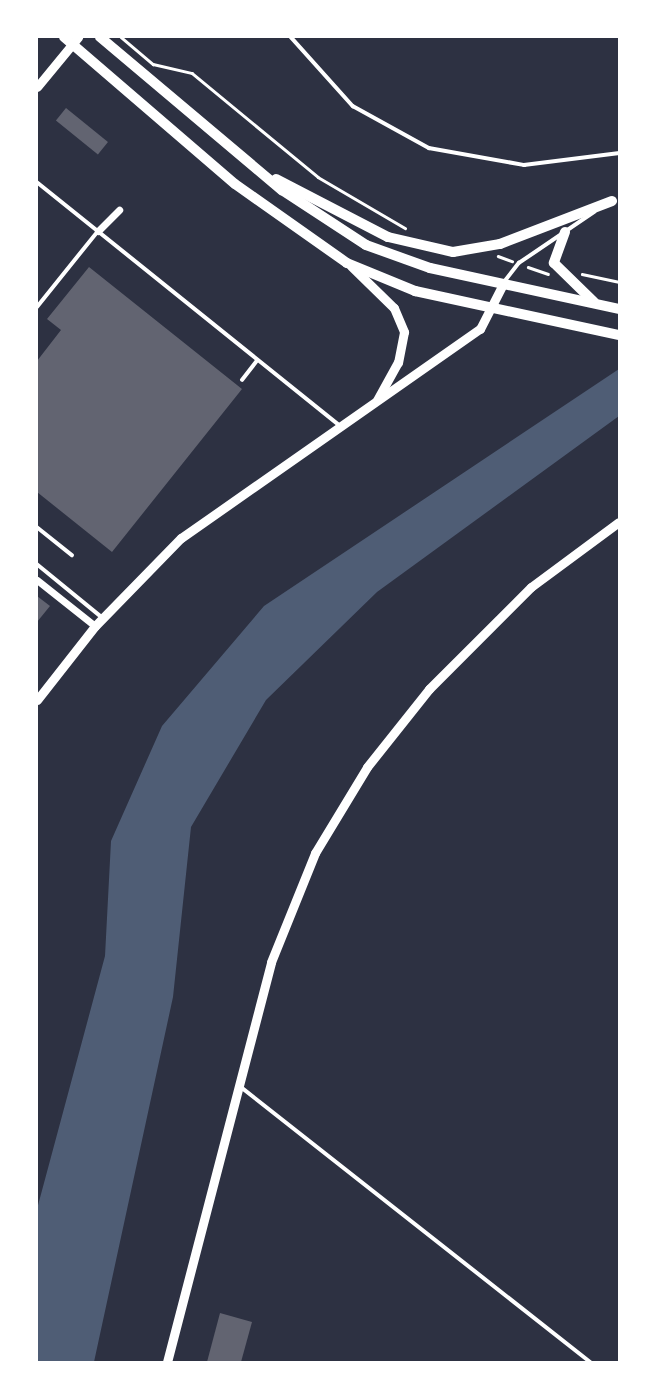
<!DOCTYPE html>
<html>
<head>
<meta charset="utf-8">
<style>
	body { margin:0 }
	#map { position:relative; width:656px; height:1399px; overflow:hidden; background:#2d3142; font-family:Ubuntu,sans-serif }
	div>[style] { position:absolute }
	[style*='--x'] { left:calc(var(--x)*1px); top:calc(var(--y)*1px); width:calc(var(--w)*1px); rotate:calc(var(--a)*1deg) }
	.water>* { inset:0; background:#4f5d75 }
	.building>* { inset:0; background:#626471; transform-origin:0 0 }
	.path>* { height:2.5px; margin:-1.25px; padding:0 1.25px; transform-origin:1.25px; border-radius:1.25px; background:#fff }
	.service>* { height:3.5px; margin:-1.75px; padding:0 1.75px; transform-origin:1.75px; border-radius:1.75px; background:#fff }
	.minor>* { height:7px; margin:-3.5px; padding:0 3.5px; transform-origin:3.5px; border-radius:3.5px; background:#fff }
	.tertiary>* { height:9px; margin:-4.5px; padding:0 4.5px; transform-origin:4.5px; border-radius:4.5px; background:#fff }
	.primary>* { height:10px; margin:-5px; padding:0 5px; transform-origin:5px; border-radius:5px; background:#fff }
	span { translate:-50% -50%; white-space:nowrap; text-align:center; line-height:1.15; -webkit-text-stroke:7px #fff; paint-order:stroke }
	.frame { position:absolute; inset:0; border:38px solid #fff; pointer-events:none }
</style>
</head>
<body>
<div id="map">
	<div class="water">
		<div style="clip-path:polygon(619px 369px,619px 416px,377px 592px,266px 700px,191px 827px,173px 997px,94px 1362px,37px 1362px,37px 1209px,105px 956px,111px 841px,162px 726px,264px 606px)"></div>
	</div>
	<div class="building">
		<div style="left:66px;top:108px;width:54px;height:16px;rotate:39deg"></div>
		<div style="clip-path:polygon(89px 267px,242px 389px,112px 552px,37px 492px,37px 361px,61px 330px,47px 319px)"></div>
		<div style="clip-path:polygon(37px 596px,50px 606px,37px 622px)"></div>
		<div style="clip-path:polygon(220px 1313px,252px 1322px,241px 1362px,207px 1362px)"></div>
	</div>
	<div class="path">
		<div style="--x:121;--y:37;--w:42;--a:40.2"></div>
		<div style="--x:153;--y:64;--w:40;--a:13"></div>
		<div style="--x:192;--y:73;--w:163;--a:39.5"></div>
		<div style="--x:318;--y:177;--w:101;--a:30.4"></div>
		<div style="--x:498;--y:256;--w:15;--a:20"></div>
		<div style="--x:528;--y:267;--w:21;--a:19"></div>
		<div style="--x:582;--y:274;--w:38;--a:12"></div>
	</div>
	<div class="service">
		<div style="--x:291;--y:37;--w:93;--a:48.1"></div>
		<div style="--x:353;--y:106;--w:87;--a:28.9"></div>
		<div style="--x:429;--y:148;--w:97;--a:10.1"></div>
		<div style="--x:524;--y:165;--w:96;--a:-7.2"></div>
		<div style="--x:37;--y:182;--w:388;--a:38.8"></div>
		<div style="--x:504;--y:282;--w:24;--a:-52"></div>
		<div style="--x:519;--y:263;--w:91;--a:-34.2"></div>
		<div style="--x:37;--y:307;--w:97;--a:-51.2"></div>
		<div style="--x:242;--y:380;--w:24;--a:-52"></div>
		<div style="--x:37;--y:527;--w:45;--a:38.7"></div>
		<div style="--x:37;--y:564;--w:85;--a:39.3"></div>
		<div style="--x:241;--y:1087;--w:445;--a:38.2"></div>
	</div>
	<div class="minor">
		<div style="--x:98;--y:231;--w:30;--a:-45"></div>
		<div style="--x:37;--y:580;--w:74;--a:38.4"></div>
	</div>
	<div class="tertiary">
		<div style="--x:37;--y:87;--w:65;--a:-50.6"></div>
		<div style="--x:351;--y:266;--w:60;--a:44.3"></div>
		<div style="--x:394;--y:308;--w:26;--a:67"></div>
		<div style="--x:404;--y:332;--w:31;--a:101"></div>
		<div style="--x:398;--y:362;--w:43;--a:118.9"></div>
		<div style="--x:37;--y:700;--w:94;--a:-51.9"></div>
		<div style="--x:95;--y:626;--w:123;--a:-45.7"></div>
		<div style="--x:181;--y:538;--w:365;--a:-35"></div>
		<div style="--x:480;--y:329;--w:48;--a:-62.9"></div>
		<div style="--x:167;--y:1362;--w:413;--a:-75.4"></div>
		<div style="--x:271;--y:962;--w:118;--a:-68"></div>
		<div style="--x:315;--y:853;--w:100;--a:-58.8"></div>
		<div style="--x:367;--y:767;--w:100;--a:-51.5"></div>
		<div style="--x:429;--y:689;--w:144;--a:-45"></div>
		<div style="--x:531;--y:587;--w:109;--a:-36.5"></div>
	</div>
	<div class="primary">
		<div style="--x:64;--y:37;--w:225;--a:40.7"></div>
		<div style="--x:235;--y:184;--w:137;--a:35.2"></div>
		<div style="--x:347;--y:263;--w:74;--a:22.4"></div>
		<div style="--x:415;--y:291;--w:209;--a:12.2"></div>
		<div style="--x:100;--y:37;--w:238;--a:40.1"></div>
		<div style="--x:282;--y:190;--w:100;--a:33.2"></div>
		<div style="--x:366;--y:245;--w:68;--a:19.8"></div>
		<div style="--x:430;--y:268;--w:193;--a:12.2"></div>
		<div style="--x:276;--y:179;--w:126;--a:27.4"></div>
		<div style="--x:388;--y:237;--w:67;--a:13"></div>
		<div style="--x:453;--y:252;--w:48;--a:-9.7"></div>
		<div style="--x:500;--y:244;--w:120;--a:-21"></div>
		<div style="--x:565;--y:232;--w:33;--a:110"></div>
		<div style="--x:554;--y:263;--w:56;--a:44.3"></div>
	</div>
	<div class="frame"></div>
</div>
</body>
</html>
